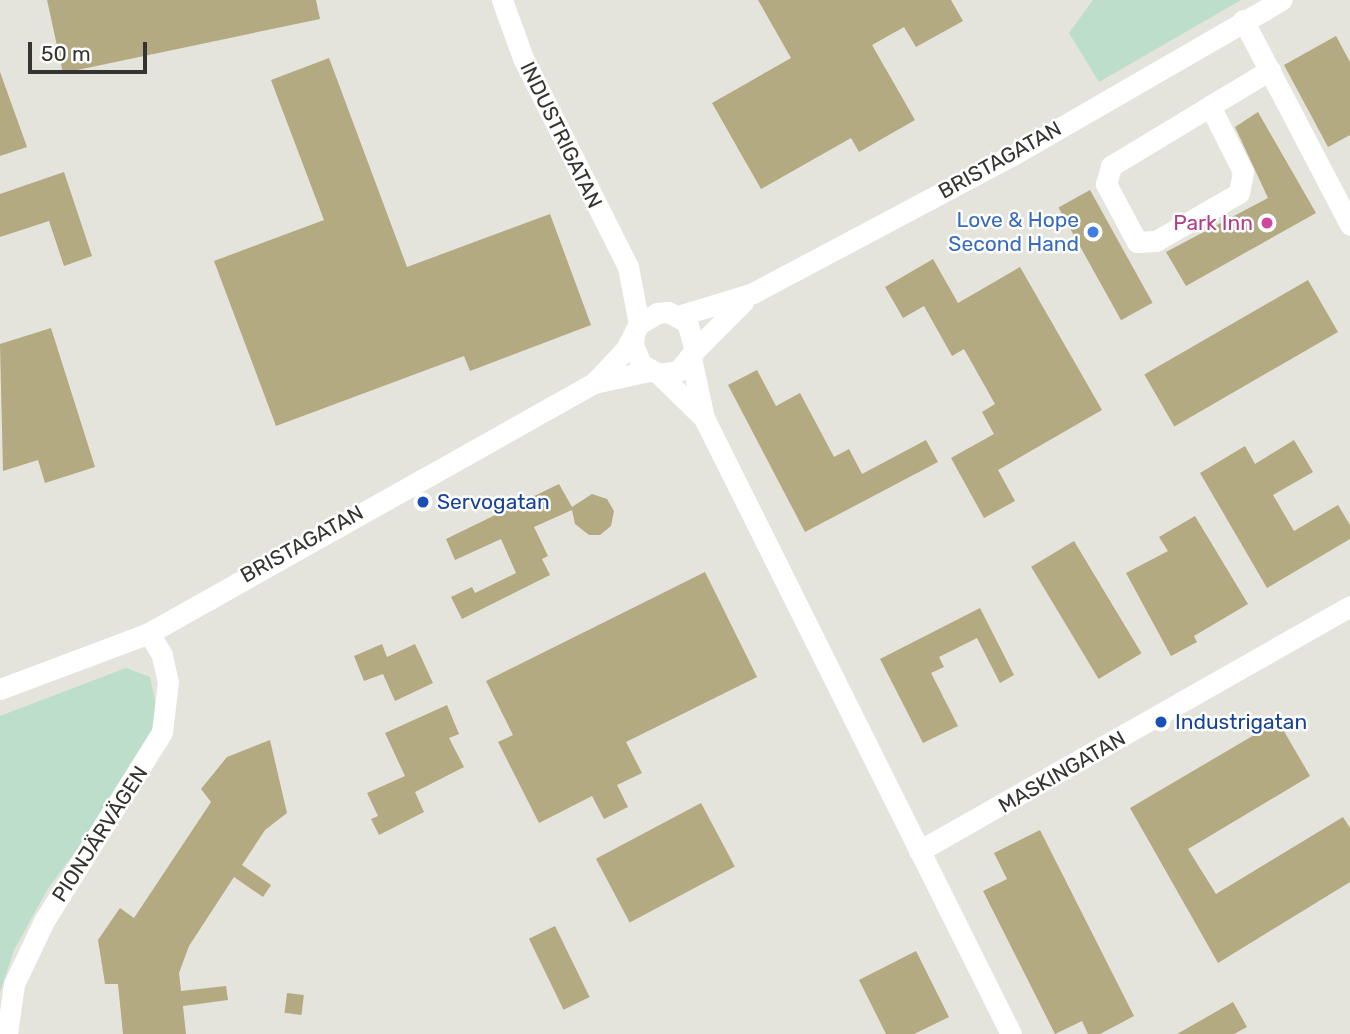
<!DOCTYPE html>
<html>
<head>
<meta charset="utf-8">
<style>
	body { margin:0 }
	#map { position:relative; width:1350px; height:1034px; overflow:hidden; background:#e4e3dc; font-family:Rubik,sans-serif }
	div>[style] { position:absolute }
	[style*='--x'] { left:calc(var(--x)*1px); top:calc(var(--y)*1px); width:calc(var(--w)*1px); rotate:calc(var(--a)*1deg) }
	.green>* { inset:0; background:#bcdeca }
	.building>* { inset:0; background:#b3aa81; transform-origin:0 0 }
	.minor>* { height:21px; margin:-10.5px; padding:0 10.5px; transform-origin:10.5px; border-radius:10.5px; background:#fff }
	.dots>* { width:19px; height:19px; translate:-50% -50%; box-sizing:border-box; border:4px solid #fff; border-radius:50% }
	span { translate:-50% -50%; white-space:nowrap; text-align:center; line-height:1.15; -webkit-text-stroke:5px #fff; paint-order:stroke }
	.street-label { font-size:21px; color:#343431 }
	.shop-label { font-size:21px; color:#366cbe }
	.right { translate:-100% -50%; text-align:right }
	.hotel-label { font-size:21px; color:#b23c85 }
	.transit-label { font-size:21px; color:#164399 }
	.left { translate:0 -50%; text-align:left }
	.scale { position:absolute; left:28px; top:42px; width:119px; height:32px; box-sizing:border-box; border:4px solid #343431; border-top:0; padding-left:9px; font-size:21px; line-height:24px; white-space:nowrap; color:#343431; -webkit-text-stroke:5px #fff; paint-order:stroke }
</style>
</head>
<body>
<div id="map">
	<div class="green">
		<div style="clip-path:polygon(1093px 0,1241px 0,1099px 82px,1069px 33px)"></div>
		<div style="clip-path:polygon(126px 668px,150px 677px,157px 711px,145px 757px,47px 890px,14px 950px,0 992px,0 716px)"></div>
	</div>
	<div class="building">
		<div style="clip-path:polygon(47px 0,316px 0,320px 19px,63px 73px)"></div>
		<div style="clip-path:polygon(758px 0,951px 0,963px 21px,916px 47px,904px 27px,872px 45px,915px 120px,859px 152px,851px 138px,761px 189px,712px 103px,791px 58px)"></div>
		<div style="clip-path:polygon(1336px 36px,1350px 62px,1350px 135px,1328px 147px,1284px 65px)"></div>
		<div style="clip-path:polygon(329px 58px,407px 267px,550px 214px,591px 325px,470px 371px,464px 356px,276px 426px,214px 261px,324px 220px,271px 80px)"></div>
		<div style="clip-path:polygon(0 72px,27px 147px,0 156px)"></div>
		<div style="clip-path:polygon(1258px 112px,1316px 213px,1186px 286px,1166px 252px,1268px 198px,1235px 127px)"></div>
		<div style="clip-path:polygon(64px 172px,92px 256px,64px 266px,49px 221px,0 237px,0 194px)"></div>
		<div style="left:1090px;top:190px;width:129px;height:36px;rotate:61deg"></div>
		<div style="clip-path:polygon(933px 259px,958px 303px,1020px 267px,1102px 410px,998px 470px,1015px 501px,984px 518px,951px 458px,994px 434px,982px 412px,995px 404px,964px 349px,952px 356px,924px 306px,903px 318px,885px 287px)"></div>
		<div style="left:1308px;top:280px;width:60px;height:189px;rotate:60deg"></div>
		<div style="clip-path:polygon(51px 328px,95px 467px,45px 483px,38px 460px,3px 471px,0 344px)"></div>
		<div style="clip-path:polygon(757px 370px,776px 406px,800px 393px,834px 457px,849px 449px,862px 474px,926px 440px,938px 462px,805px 532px,728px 385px)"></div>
		<div style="clip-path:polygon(1294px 440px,1313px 472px,1273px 495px,1294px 531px,1338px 505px,1350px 525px,1350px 539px,1267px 588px,1200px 473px,1245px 446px,1255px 464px)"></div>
		<div style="clip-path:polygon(559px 484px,572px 507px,592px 494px,607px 499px,614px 511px,611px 526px,600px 535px,589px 535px,575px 524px,572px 510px,534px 527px,548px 556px,542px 559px,550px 575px,462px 619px,451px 597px,472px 587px,475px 593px,516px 573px,501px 539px,455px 560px,446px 539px)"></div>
		<div style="clip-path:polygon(1195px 516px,1248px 604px,1194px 636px,1197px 642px,1171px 656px,1126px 573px,1168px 551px,1159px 537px)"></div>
		<div style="left:1074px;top:541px;width:131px;height:50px;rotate:59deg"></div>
		<div style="clip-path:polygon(705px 572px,757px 677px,626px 742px,642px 773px,617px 785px,628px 807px,604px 819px,592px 796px,539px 823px,498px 742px,513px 735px,486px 681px)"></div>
		<div style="clip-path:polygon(980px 608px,1014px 675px,1000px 683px,977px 638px,939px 657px,944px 667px,931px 673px,958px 726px,923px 743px,880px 659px)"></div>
		<div style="clip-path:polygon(382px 644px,387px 657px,415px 644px,433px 683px,395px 701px,383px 674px,364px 681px,354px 656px)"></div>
		<div style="clip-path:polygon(447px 705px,459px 734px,449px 738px,464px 767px,415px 792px,424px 812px,379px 835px,371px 819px,378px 816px,367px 793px,405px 776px,385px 733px)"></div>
		<div style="clip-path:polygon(1278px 721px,1310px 776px,1188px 849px,1216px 894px,1343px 817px,1350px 828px,1350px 882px,1218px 963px,1130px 808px)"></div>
		<div style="clip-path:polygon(270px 740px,287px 813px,265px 830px,242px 865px,271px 885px,263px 897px,234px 877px,189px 946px,179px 973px,181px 991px,226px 986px,228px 1000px,183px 1006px,186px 1034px,123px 1034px,118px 984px,105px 984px,98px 940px,120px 908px,134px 918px,211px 802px,201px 789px,227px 757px)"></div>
		<div style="left:701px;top:803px;width:72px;height:119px;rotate:62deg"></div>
		<div style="clip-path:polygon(1040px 830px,1134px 1016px,1100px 1034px,1088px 1034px,1082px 1021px,1055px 1034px,983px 891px,1007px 879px,994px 853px)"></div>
		<div style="left:555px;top:926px;width:79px;height:29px;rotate:64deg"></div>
		<div style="clip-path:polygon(916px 951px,949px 1017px,914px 1034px,886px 1034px,859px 980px)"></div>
		<div style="left:287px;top:993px;width:17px;height:20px;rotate:7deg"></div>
		<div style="clip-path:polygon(1233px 1002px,1247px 1027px,1234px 1034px,1177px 1034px)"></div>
	</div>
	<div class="minor">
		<div style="--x:502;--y:0;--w:62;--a:70.1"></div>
		<div style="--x:523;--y:58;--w:234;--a:63.3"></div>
		<div style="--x:628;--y:267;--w:58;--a:79.1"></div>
		<div style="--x:1243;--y:20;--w:231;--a:62.4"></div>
		<div style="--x:1210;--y:106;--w:74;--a:63.4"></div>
		<div style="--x:1243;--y:172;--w:21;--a:101"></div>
		<div style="--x:1239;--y:193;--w:96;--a:150"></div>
		<div style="--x:1156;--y:241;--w:19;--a:177"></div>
		<div style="--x:1137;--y:242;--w:66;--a:-118.1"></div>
		<div style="--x:1106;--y:184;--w:19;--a:-74"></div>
		<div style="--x:1111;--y:166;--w:116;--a:-31.2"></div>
		<div style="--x:1210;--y:106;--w:70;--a:-31"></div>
		<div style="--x:678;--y:316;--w:78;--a:-17"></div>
		<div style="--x:753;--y:293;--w:294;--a:-28"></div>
		<div style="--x:1013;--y:155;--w:310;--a:-30"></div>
		<div style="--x:695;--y:350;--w:68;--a:-45"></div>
		<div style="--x:691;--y:358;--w:61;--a:77.8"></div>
		<div style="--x:704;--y:418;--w:688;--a:63.51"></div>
		<div style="--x:659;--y:374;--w:63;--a:44.4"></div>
		<div style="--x:594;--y:383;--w:47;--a:-46.7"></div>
		<div style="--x:626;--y:349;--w:28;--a:-63"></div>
		<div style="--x:639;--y:324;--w:21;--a:-31"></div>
		<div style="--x:657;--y:313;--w:11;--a:-5"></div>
		<div style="--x:668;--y:312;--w:21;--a:28"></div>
		<div style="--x:687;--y:322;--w:29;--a:74"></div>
		<div style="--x:695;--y:350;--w:27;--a:129"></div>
		<div style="--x:678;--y:371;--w:19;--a:171"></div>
		<div style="--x:659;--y:374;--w:21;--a:-151"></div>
		<div style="--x:641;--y:364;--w:21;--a:-113"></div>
		<div style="--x:633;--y:345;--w:11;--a:-85"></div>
		<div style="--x:0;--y:689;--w:159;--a:-20.6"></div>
		<div style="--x:149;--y:633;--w:510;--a:-29.33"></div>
		<div style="--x:594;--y:383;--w:56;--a:-12.3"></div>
		<div style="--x:919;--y:851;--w:496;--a:-29.6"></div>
		<div style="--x:7;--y:1034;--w:50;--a:-82"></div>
		<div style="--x:14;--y:984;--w:70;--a:-64.5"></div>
		<div style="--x:44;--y:921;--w:223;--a:-58"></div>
		<div style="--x:162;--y:732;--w:50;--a:-83.2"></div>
		<div style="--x:168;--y:682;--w:28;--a:-103"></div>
		<div style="--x:162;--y:655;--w:26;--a:-121"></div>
	</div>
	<div class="dots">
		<div style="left:1267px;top:223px;background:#d1479c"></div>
		<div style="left:1093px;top:232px;background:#3f7fe0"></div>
		<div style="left:423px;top:502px;background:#1a4fb4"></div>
		<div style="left:1161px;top:722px;background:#1a4fb4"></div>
	</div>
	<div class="street-label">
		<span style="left:561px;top:135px;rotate:64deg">INDUSTRIGATAN</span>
		<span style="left:1000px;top:160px;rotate:-29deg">BRISTAGATAN</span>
		<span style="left:302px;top:544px;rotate:-29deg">BRISTAGATAN</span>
		<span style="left:1062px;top:772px;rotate:-30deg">MASKINGATAN</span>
		<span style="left:100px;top:834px;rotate:-57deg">PIONJÄRVÄGEN</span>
	</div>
	<div class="shop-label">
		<span class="right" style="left:1079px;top:232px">Love &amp; Hope<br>Second Hand</span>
	</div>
	<div class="hotel-label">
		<span class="right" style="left:1253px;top:223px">Park Inn</span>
	</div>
	<div class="transit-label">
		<span class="left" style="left:437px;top:502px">Servogatan</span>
		<span class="left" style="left:1175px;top:722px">Industrigatan</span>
	</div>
	<div class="scale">50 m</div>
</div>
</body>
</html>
